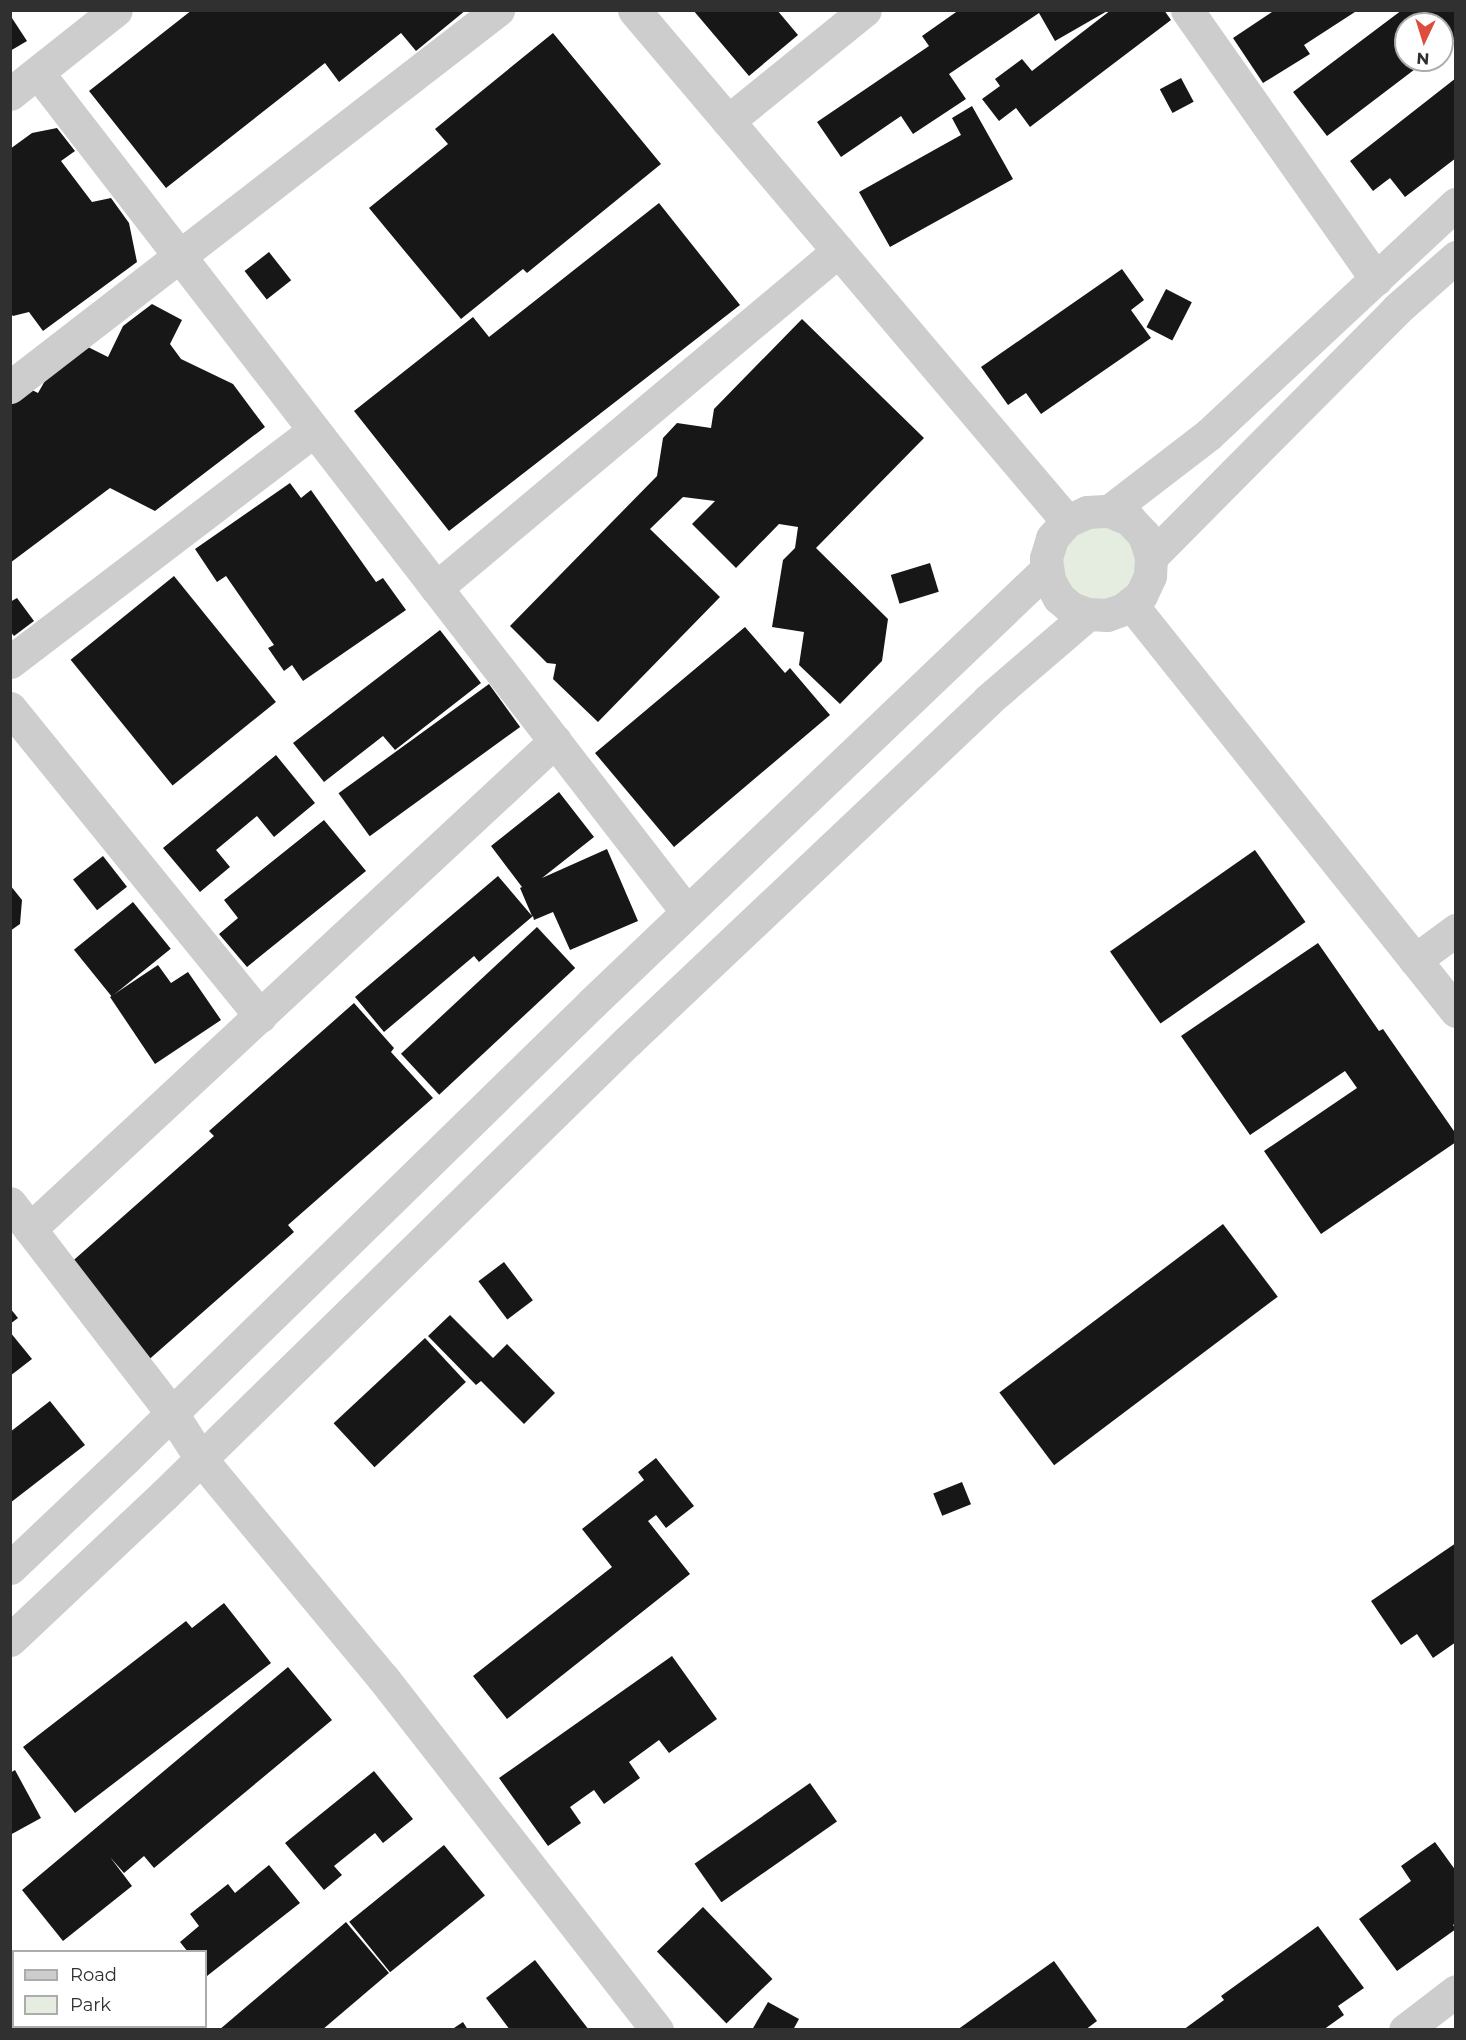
<!DOCTYPE html>
<html>
<head>
<meta charset="utf-8">
<style>
	body { margin:0 }
	#map { position:relative; width:1466px; height:2040px; overflow:hidden; background:#fff; font-family:Montserrat,sans-serif }
	div>[style] { position:absolute }
	[style*='--x'] { left:calc(var(--x)*1px); top:calc(var(--y)*1px); width:calc(var(--w)*1px); rotate:calc(var(--a)*1deg) }
	.green>* { inset:0; background:#e4eddf }
	.building>* { inset:0; background:#171717; transform-origin:0 0 }
	.street>* { height:33px; margin:-16.5px; padding:0 16.5px; transform-origin:16.5px; border-radius:16.5px; background:#cdcdcd }
	span { translate:-50% -50%; white-space:nowrap; text-align:center; line-height:1.15; -webkit-text-stroke:6px #fff; paint-order:stroke }
	.frame { position:absolute; inset:0; border:12px solid #303030; pointer-events:none }
	.legend { position:absolute; left:12px; top:1950px; width:195px; height:78px; box-sizing:border-box; background:#fff; border:2px solid #acacac; margin:0; padding:8px 10px; list-style:none; font-size:18px; color:#303030 }
	.legend li { display:flex; align-items:center; gap:12px; height:30px }
	.legend b { width:30px; border:2px solid #acacac }
	.north { position:absolute; left:1394px; top:12px; width:60px; height:60px; box-sizing:border-box; background:#fff; border:2px solid #acacac; border-radius:50%; rotate:184deg; font-size:16px; font-weight:700; line-height:24px; text-align:center; color:#303030 }
	.north::after { content:''; display:block; margin:auto; width:21px; height:27px; background:#de4d3c; clip-path:polygon(50% 0,100% 100%,50% 72%,0 100%) }
</style>
</head>
<body>
<div id="map">
	<div class="green">
		<div style="clip-path:polygon(1089px 522px,1122px 528px,1140px 556px,1132px 588px,1105px 604px,1065px 589px,1061px 542px)"></div>
	</div>
	<div class="building">
		<div style="clip-path:polygon(192px 10px,466px 10px,416px 51px,401px 33px,339px 82px,325px 63px,166px 188px,89px 91px)"></div>
		<div style="clip-path:polygon(693px 10px,777px 10px,798px 35px,749px 76px)"></div>
		<div style="clip-path:polygon(959px 10px,1109px 10px,1055px 41px,1039px 13px,949px 74px,966px 99px,913px 134px,901px 116px,841px 157px,817px 122px,929px 46px,922px 36px)"></div>
		<div style="clip-path:polygon(1111px 10px,1164px 10px,1171px 20px,1030px 127px,1016px 108px,999px 121px,982px 99px,1000px 86px,995px 79px,1022px 59px,1032px 71px)"></div>
		<div style="clip-path:polygon(1275px 10px,1358px 10px,1304px 45px,1310px 54px,1263px 83px,1233px 38px)"></div>
		<div style="clip-path:polygon(1402px 10px,1456px 10px,1456px 38px,1442px 48px,1442px 24px,1406px 24px,1406px 60px,1427px 60px,1327px 136px,1293px 92px)"></div>
		<div style="clip-path:polygon(10px 15px,27px 41px,10px 51px)"></div>
		<div style="clip-path:polygon(553px 33px,661px 164px,527px 273px,523px 269px,461px 319px,369px 208px,448px 144px,435px 129px)"></div>
		<div style="left:1181px;top:78px;width:27px;height:24px;rotate:62deg"></div>
		<div style="clip-path:polygon(1456px 78px,1456px 158px,1405px 197px,1390px 178px,1373px 191px,1350px 161px)"></div>
		<div style="clip-path:polygon(972px 106px,1013px 179px,890px 247px,859px 192px,961px 135px,952px 118px)"></div>
		<div style="clip-path:polygon(57px 128px,75px 151px,61px 161px,92px 202px,111px 198px,129px 223px,137px 262px,43px 331px,29px 312px,13px 316px,10px 313px,10px 149px,32px 133px)"></div>
		<div style="clip-path:polygon(659px 203px,740px 305px,449px 531px,354px 411px,473px 317px,489px 337px)"></div>
		<div style="left:269px;top:252px;width:36px;height:31px;rotate:52deg"></div>
		<div style="clip-path:polygon(1122px 269px,1144px 300px,1131px 310px,1151px 338px,1041px 414px,1026px 393px,1008px 405px,981px 367px)"></div>
		<div style="left:1166px;top:289px;width:29px;height:43px;rotate:27deg"></div>
		<div style="clip-path:polygon(152px 304px,182px 320px,170px 344px,181px 359px,233px 384px,265px 427px,155px 511px,110px 488px,10px 563px,10px 389px,18px 383px,38px 393px,46px 379px,88px 347px,108px 357px,123px 326px)"></div>
		<div style="clip-path:polygon(802px 319px,924px 438px,816px 548px,888px 619px,882px 661px,840px 704px,799px 665px,804px 632px,772px 627px,783px 560px,795px 548px,798px 527px,779px 524px,736px 568px,692px 524px,715px 501px,683px 497px,650px 529px,720px 597px,598px 722px,553px 679px,556px 664px,547px 663px,510px 626px,657px 476px,663px 438px,677px 423px,711px 428px,714px 409px)"></div>
		<div style="clip-path:polygon(290px 483px,301px 498px,311px 490px,376px 582px,383px 578px,406px 610px,303px 681px,292px 665px,284px 671px,268px 648px,274px 645px,226px 576px,217px 582px,195px 549px)"></div>
		<div style="left:930px;top:563px;width:30px;height:41px;rotate:73deg"></div>
		<div style="left:174px;top:576px;width:162px;height:133px;rotate:51deg"></div>
		<div style="clip-path:polygon(17px 598px,34px 621px,14px 636px,10px 631px,10px 602px)"></div>
		<div style="clip-path:polygon(745px 627px,785px 673px,790px 668px,830px 715px,674px 847px,595px 753px)"></div>
		<div style="clip-path:polygon(440px 630px,481px 683px,395px 750px,383px 736px,324px 782px,293px 743px)"></div>
		<div style="left:489px;top:684px;width:53px;height:186px;rotate:54deg"></div>
		<div style="clip-path:polygon(276px 755px,315px 803px,274px 837px,257px 816px,216px 850px,230px 867px,200px 892px,163px 848px)"></div>
		<div style="clip-path:polygon(559px 792px,594px 837px,542px 878px,607px 849px,638px 921px,570px 950px,553px 912px,534px 920px,533px 916px,479px 962px,474px 956px,384px 1032px,355px 997px,498px 876px,532px 916px,520px 888px,522px 887px,491px 846px)"></div>
		<div style="clip-path:polygon(324px 820px,366px 871px,247px 967px,219px 934px,238px 918px,224px 900px)"></div>
		<div style="left:1255px;top:850px;width:88px;height:177px;rotate:55deg"></div>
		<div style="left:103px;top:856px;width:39px;height:38px;rotate:52deg"></div>
		<div style="clip-path:polygon(10px 885px,22px 900px,20px 924px,10px 931px)"></div>
		<div style="left:133px;top:902px;width:60px;height:76px;rotate:51deg"></div>
		<div style="left:537px;top:927px;width:56px;height:186px;rotate:47deg"></div>
		<div style="clip-path:polygon(1318px 943px,1379px 1031px,1383px 1029px,1456px 1134px,1456px 1142px,1321px 1234px,1264px 1151px,1357px 1088px,1345px 1071px,1250px 1135px,1181px 1036px)"></div>
		<div style="clip-path:polygon(158px 965px,171px 983px,188px 972px,221px 1020px,155px 1064px,110px 997px)"></div>
		<div style="clip-path:polygon(354px 1003px,394px 1048px,391px 1052px,433px 1098px,288px 1225px,294px 1232px,145px 1363px,67px 1266px,214px 1136px,209px 1131px)"></div>
		<div style="left:1223px;top:1224px;width:91px;height:280px;rotate:53deg"></div>
		<div style="left:504px;top:1262px;width:48px;height:32px;rotate:53deg"></div>
		<div style="clip-path:polygon(10px 1308px,18px 1318px,10px 1324px)"></div>
		<div style="clip-path:polygon(450px 1315px,493px 1358px,507px 1344px,555px 1393px,524px 1424px,481px 1381px,476px 1385px,428px 1336px)"></div>
		<div style="clip-path:polygon(10px 1332px,32px 1359px,10px 1376px)"></div>
		<div style="left:425px;top:1338px;width:60px;height:125px;rotate:47deg"></div>
		<div style="clip-path:polygon(50px 1401px,85px 1445px,10px 1503px,10px 1432px)"></div>
		<div style="clip-path:polygon(656px 1458px,694px 1506px,666px 1528px,656px 1515px,648px 1521px,690px 1574px,507px 1719px,473px 1676px,612px 1567px,582px 1529px,644px 1480px,638px 1472px)"></div>
		<div style="left:962px;top:1482px;width:24px;height:31px;rotate:68deg"></div>
		<div style="clip-path:polygon(1456px 1543px,1456px 1642px,1433px 1658px,1417px 1634px,1401px 1645px,1371px 1601px)"></div>
		<div style="clip-path:polygon(224px 1603px,271px 1663px,75px 1813px,23px 1747px,186px 1621px,192px 1628px)"></div>
		<div style="clip-path:polygon(672px 1656px,717px 1719px,669px 1753px,659px 1740px,629px 1762px,640px 1778px,604px 1804px,594px 1790px,570px 1807px,581px 1823px,548px 1846px,499px 1778px)"></div>
		<div style="clip-path:polygon(288px 1667px,332px 1720px,154px 1868px,144px 1856px,124px 1873px,110px 1857px,132px 1886px,63px 1941px,22px 1890px)"></div>
		<div style="clip-path:polygon(15px 1770px,41px 1818px,10px 1835px,10px 1773px)"></div>
		<div style="clip-path:polygon(374px 1771px,413px 1819px,383px 1843px,375px 1833px,334px 1866px,342px 1875px,324px 1890px,285px 1843px)"></div>
		<div style="left:810px;top:1783px;width:47px;height:141px;rotate:55deg"></div>
		<div style="clip-path:polygon(1435px 1842px,1456px 1871px,1456px 1923px,1453px 1925px,1456px 1929px,1397px 1971px,1359px 1919px,1411px 1881px,1401px 1866px)"></div>
		<div style="left:444px;top:1845px;width:65px;height:122px;rotate:51deg"></div>
		<div style="clip-path:polygon(269px 1865px,300px 1903px,207px 1976px,206px 1952px,188px 1952px,180px 1942px,199px 1926px,190px 1914px,228px 1884px,235px 1893px)"></div>
		<div style="left:703px;top:1907px;width:100px;height:64px;rotate:46deg"></div>
		<div style="clip-path:polygon(346px 1922px,389px 1973px,322px 2030px,219px 2030px)"></div>
		<div style="clip-path:polygon(1318px 1926px,1364px 1988px,1338px 2006px,1344px 2015px,1323px 2030px,1183px 2030px,1224px 2000px,1221px 1996px)"></div>
		<div style="clip-path:polygon(535px 1960px,589px 2030px,510px 2030px,486px 1998px)"></div>
		<div style="clip-path:polygon(1054px 1961px,1097px 2021px,1085px 2030px,957px 2030px)"></div>
		<div style="clip-path:polygon(768px 2002px,799px 2019px,793px 2030px,752px 2030px)"></div>
		<div style="clip-path:polygon(463px 2022px,468px 2030px,451px 2030px)"></div>
		<div style="clip-path:polygon(57px 2026px,74px 2026px,76px 2030px,52px 2030px)"></div>
	</div>
	<div class="street">
		<div style="--x:634;--y:10;--w:670;--a:49.72"></div>
		<div style="--x:1187;--y:10;--w:329;--a:54.9"></div>
		<div style="--x:38;--y:73;--w:1061;--a:52.28"></div>
		<div style="--x:10;--y:94;--w:135;--a:-38.4"></div>
		<div style="--x:728;--y:121;--w:176;--a:-39"></div>
		<div style="--x:10;--y:387;--w:617;--a:-37.69"></div>
		<div style="--x:1109;--y:511;--w:22;--a:22"></div>
		<div style="--x:1129;--y:519;--w:22;--a:47"></div>
		<div style="--x:1144;--y:535;--w:23;--a:72"></div>
		<div style="--x:1151;--y:557;--w:19;--a:93"></div>
		<div style="--x:1150;--y:576;--w:21;--a:115"></div>
		<div style="--x:1141;--y:595;--w:22;--a:141"></div>
		<div style="--x:1124;--y:609;--w:18;--a:161"></div>
		<div style="--x:1107;--y:615;--w:19;--a:-177"></div>
		<div style="--x:1088;--y:614;--w:18;--a:-161"></div>
		<div style="--x:1071;--y:608;--w:16;--a:-140"></div>
		<div style="--x:1059;--y:598;--w:21;--a:-119"></div>
		<div style="--x:1049;--y:580;--w:22;--a:-98"></div>
		<div style="--x:1046;--y:558;--w:21;--a:-73"></div>
		<div style="--x:1052;--y:538;--w:23;--a:-49"></div>
		<div style="--x:1067;--y:521;--w:22;--a:-24"></div>
		<div style="--x:1087;--y:512;--w:22;--a:-3"></div>
		<div style="--x:1109;--y:511;--w:125;--a:-37.5"></div>
		<div style="--x:1208;--y:435;--w:339;--a:-43"></div>
		<div style="--x:1151;--y:557;--w:349;--a:-45.2"></div>
		<div style="--x:1397;--y:309;--w:79;--a:-41.4"></div>
		<div style="--x:436;--y:588;--w:525;--a:-39.97"></div>
		<div style="--x:1131;--y:604;--w:521;--a:51.39"></div>
		<div style="--x:10;--y:662;--w:382;--a:-37.3"></div>
		<div style="--x:10;--y:708;--w:397;--a:50.9"></div>
		<div style="--x:1415;--y:960;--w:51;--a:-36.2"></div>
		<div style="--x:10;--y:1203;--w:264;--a:52.4"></div>
		<div style="--x:171;--y:1412;--w:56;--a:57.4"></div>
		<div style="--x:201;--y:1459;--w:285;--a:50.3"></div>
		<div style="--x:383;--y:1678;--w:446;--a:52.1"></div>
		<div style="--x:30;--y:1229;--w:717;--a:-42.91"></div>
		<div style="--x:10;--y:1568;--w:161;--a:-43.5"></div>
		<div style="--x:127;--y:1457;--w:650;--a:-44.31"></div>
		<div style="--x:592;--y:1003;--w:629;--a:-43.65"></div>
		<div style="--x:10;--y:1640;--w:213;--a:-43.3"></div>
		<div style="--x:165;--y:1494;--w:649;--a:-44.38"></div>
		<div style="--x:629;--y:1040;--w:494;--a:-43.4"></div>
		<div style="--x:988;--y:700;--w:132;--a:-40.7"></div>
		<div style="--x:1405;--y:2030;--w:64;--a:-37.4"></div>
	</div>
	<div class="frame"></div>
	<ul class="legend">
	<li><b style="height:8px;background:#cdcdcd"></b>Road</li>
	<li><b style="height:16px;background:#e4eddf"></b>Park</li>
	</ul>
	<div class="north">N</div>
</div>
</body>
</html>
